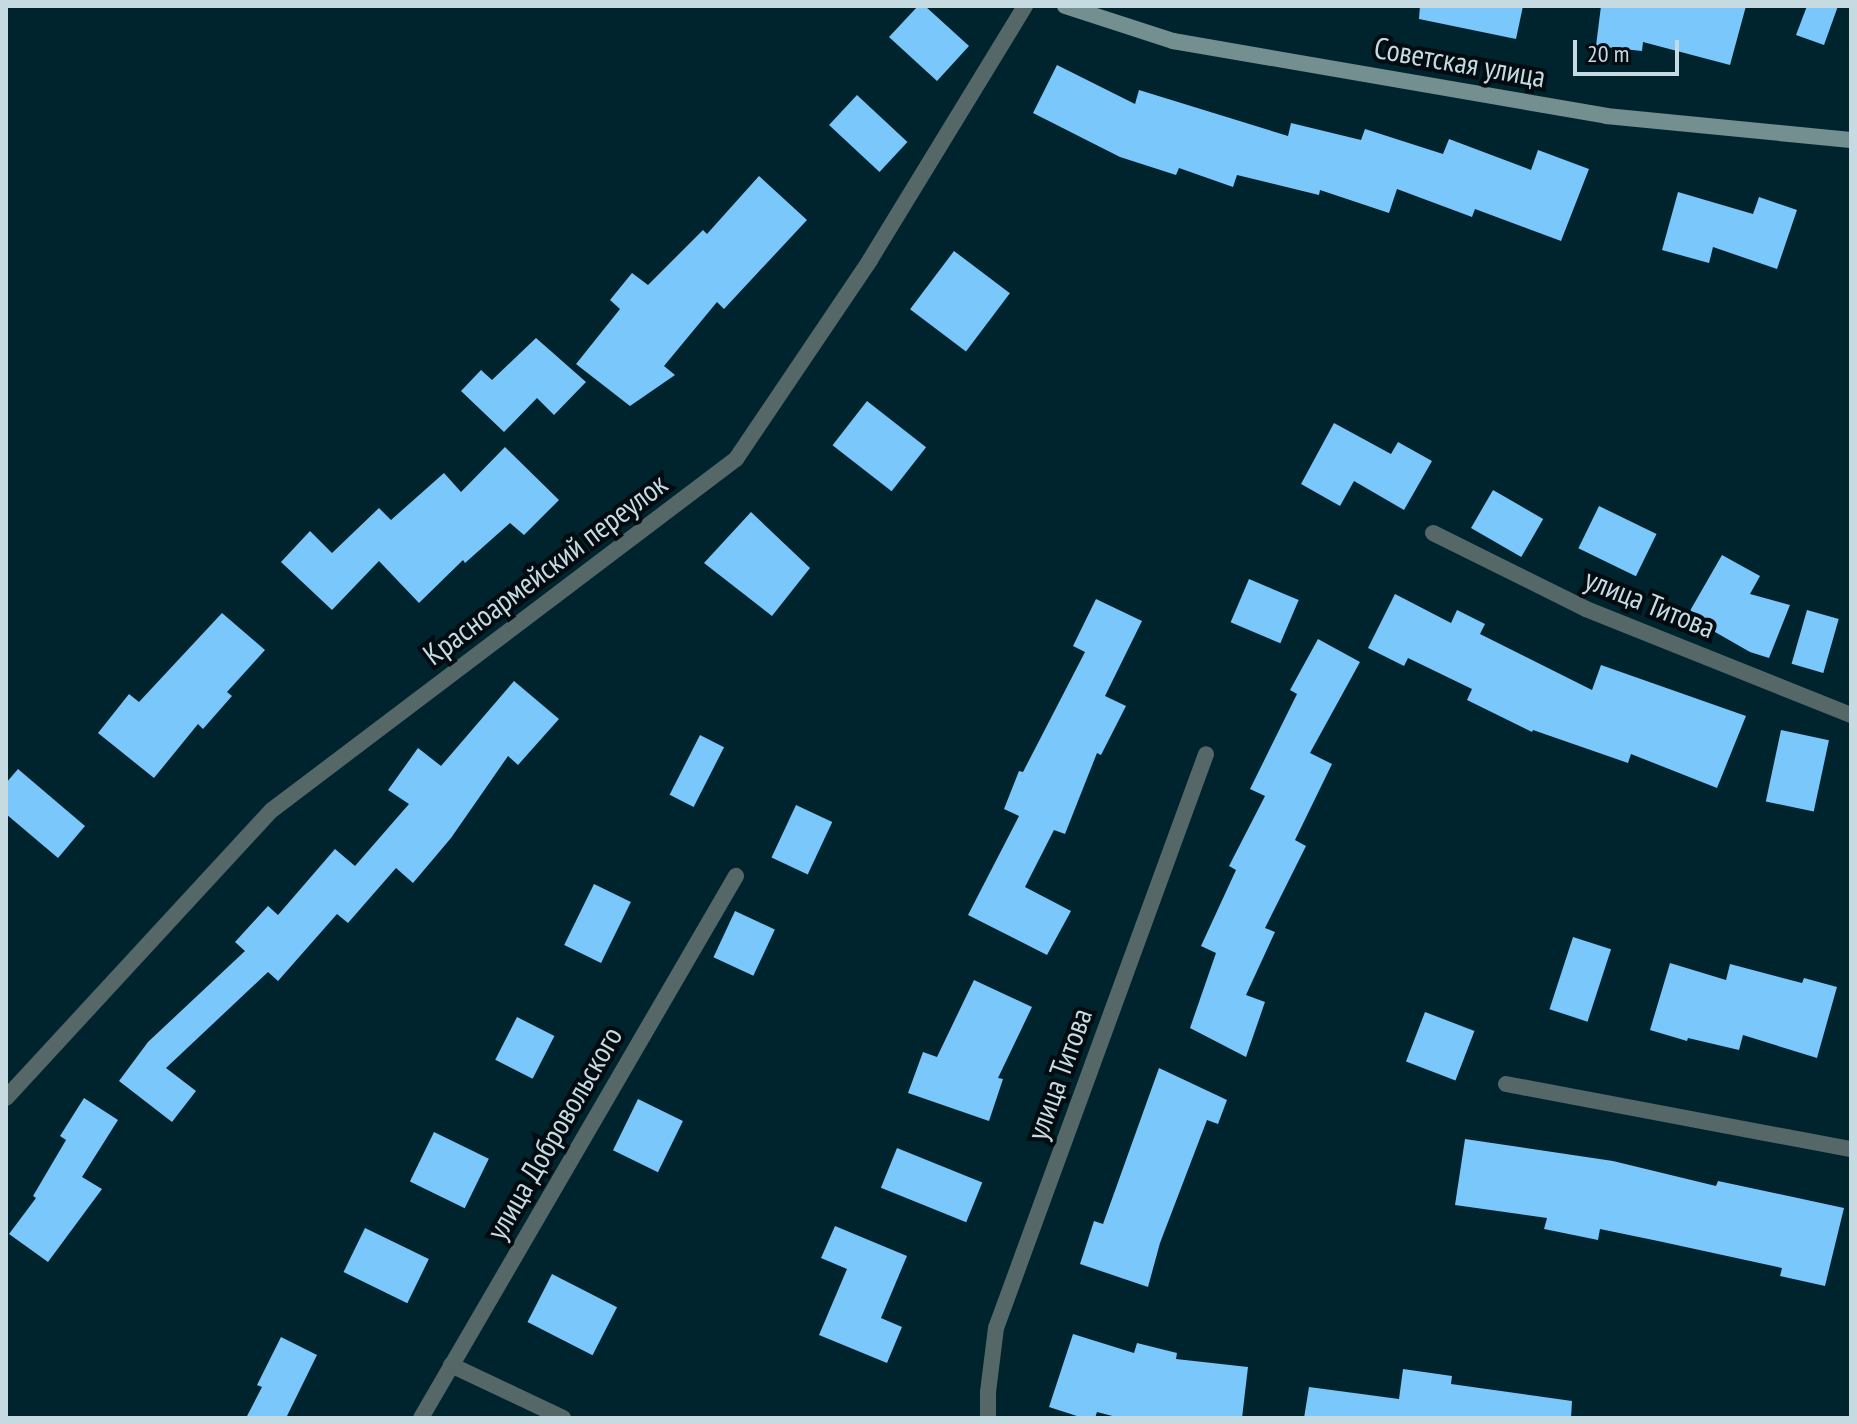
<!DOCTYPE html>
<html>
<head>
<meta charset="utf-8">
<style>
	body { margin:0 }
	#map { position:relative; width:1857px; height:1424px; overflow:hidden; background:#00242e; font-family:"PT Sans Narrow",sans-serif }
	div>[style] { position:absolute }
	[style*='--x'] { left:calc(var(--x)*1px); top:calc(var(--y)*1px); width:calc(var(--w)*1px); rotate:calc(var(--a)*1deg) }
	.building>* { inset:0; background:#7ac7fc; transform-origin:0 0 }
	.street>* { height:16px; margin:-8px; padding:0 8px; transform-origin:8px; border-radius:8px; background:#556767 }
	.secondary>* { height:16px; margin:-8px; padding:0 8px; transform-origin:8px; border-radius:8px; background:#738f90 }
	span { translate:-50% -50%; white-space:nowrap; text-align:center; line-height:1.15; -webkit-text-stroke:8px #010b10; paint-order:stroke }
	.street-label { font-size:30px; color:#c6dae1 }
	.frame { position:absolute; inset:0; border:8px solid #c6dae1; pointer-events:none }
	.scale { position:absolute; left:1573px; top:40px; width:106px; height:36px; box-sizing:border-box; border:4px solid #c6dae1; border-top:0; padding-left:10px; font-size:24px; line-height:28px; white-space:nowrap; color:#c6dae1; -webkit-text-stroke:6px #010b10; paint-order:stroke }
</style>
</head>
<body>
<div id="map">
	<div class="building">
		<div style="clip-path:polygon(918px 6px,925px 6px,969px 46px,937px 81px,889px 37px)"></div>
		<div style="clip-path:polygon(1420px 6px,1523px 6px,1516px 39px,1419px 19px)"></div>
		<div style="clip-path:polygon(1601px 6px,1746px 6px,1730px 65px,1643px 42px,1642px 51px,1596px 46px)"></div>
		<div style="clip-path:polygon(1807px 6px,1838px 6px,1824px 45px,1796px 35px)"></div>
		<div style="clip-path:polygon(1057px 65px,1135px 104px,1139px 90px,1288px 136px,1291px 123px,1361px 140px,1365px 129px,1443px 154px,1449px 139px,1531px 170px,1538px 150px,1589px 169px,1561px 241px,1475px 209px,1472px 217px,1397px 189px,1389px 213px,1320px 190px,1319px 195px,1237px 175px,1233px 187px,1179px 168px,1176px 175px,1120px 157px,1033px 113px)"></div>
		<div style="left:857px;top:95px;width:69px;height:41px;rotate:43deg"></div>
		<div style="clip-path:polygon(759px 176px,807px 220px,724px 309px,717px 302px,664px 366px,675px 375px,630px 406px,576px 364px,620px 309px,610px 300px,632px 273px,648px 285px,703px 230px,707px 234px)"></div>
		<div style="clip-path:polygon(1678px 192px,1753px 214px,1759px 197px,1797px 210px,1777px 269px,1713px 247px,1709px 263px,1662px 250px)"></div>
		<div style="left:954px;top:251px;width:70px;height:73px;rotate:37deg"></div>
		<div style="clip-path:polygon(536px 338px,586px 382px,554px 415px,537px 398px,504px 432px,461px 391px,481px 370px,492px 380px)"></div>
		<div style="left:867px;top:401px;width:75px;height:56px;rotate:38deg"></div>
		<div style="clip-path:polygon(1334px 423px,1391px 454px,1398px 442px,1432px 461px,1404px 510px,1354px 481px,1340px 506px,1301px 484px)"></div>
		<div style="clip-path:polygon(505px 447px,559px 500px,524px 535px,510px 523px,465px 563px,463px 560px,419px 603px,379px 561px,332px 610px,281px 562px,310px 531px,332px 553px,379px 508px,391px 520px,444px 473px,461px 492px)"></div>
		<div style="left:1493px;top:490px;width:58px;height:44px;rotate:30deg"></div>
		<div style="left:1599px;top:506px;width:64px;height:47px;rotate:26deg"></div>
		<div style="clip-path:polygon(751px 512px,810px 568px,772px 616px,704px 563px)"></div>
		<div style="clip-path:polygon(1722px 555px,1760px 576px,1750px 594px,1790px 605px,1769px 658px,1750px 652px,1687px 616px)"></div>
		<div style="left:1249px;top:579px;width:54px;height:47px;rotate:23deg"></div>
		<div style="clip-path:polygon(1395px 594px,1451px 623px,1457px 610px,1485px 624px,1480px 634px,1592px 690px,1601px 665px,1746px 716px,1717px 788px,1631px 754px,1628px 763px,1533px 730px,1532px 732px,1467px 700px,1472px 689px,1408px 658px,1404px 666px,1368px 648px)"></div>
		<div style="clip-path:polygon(1096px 599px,1142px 621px,1105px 696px,1126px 706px,1101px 755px,1097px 753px,1065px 834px,1054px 830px,1025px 887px,1071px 911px,1047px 955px,968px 915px,1019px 816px,1004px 809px,1019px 771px,1023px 772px,1085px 652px,1073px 646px)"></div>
		<div style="left:1807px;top:610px;width:33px;height:56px;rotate:16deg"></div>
		<div style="clip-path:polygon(222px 613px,265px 650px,227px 692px,232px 696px,203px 729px,198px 724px,154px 778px,98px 733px,129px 694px,139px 702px)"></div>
		<div style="clip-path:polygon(1318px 639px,1360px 662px,1310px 753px,1332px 764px,1295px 840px,1306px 846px,1265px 928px,1275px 932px,1246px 995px,1265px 1002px,1246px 1057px,1190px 1028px,1216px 953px,1201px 946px,1236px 870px,1229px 866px,1265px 796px,1250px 789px,1297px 694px,1290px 690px)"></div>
		<div style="clip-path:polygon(514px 681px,559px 719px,518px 765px,508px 756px,451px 838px,413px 883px,396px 868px,348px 923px,337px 914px,278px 981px,268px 972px,166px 1068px,196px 1091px,172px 1122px,119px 1081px,148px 1042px,245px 951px,235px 942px,268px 906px,278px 915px,335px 849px,355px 866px,409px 804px,388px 790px,418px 748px,441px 766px)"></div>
		<div style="left:1781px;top:730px;width:49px;height:73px;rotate:12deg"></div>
		<div style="left:700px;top:735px;width:27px;height:67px;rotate:27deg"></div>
		<div style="clip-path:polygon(18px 769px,85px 826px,58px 858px,6px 814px,6px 783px)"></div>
		<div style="left:796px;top:805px;width:40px;height:58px;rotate:25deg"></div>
		<div style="left:594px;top:884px;width:41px;height:68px;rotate:26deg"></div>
		<div style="left:735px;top:911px;width:44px;height:51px;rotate:25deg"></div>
		<div style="left:1573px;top:937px;width:40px;height:76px;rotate:18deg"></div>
		<div style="clip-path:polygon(1670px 963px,1726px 980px,1730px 964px,1802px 983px,1804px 978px,1837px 987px,1817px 1058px,1743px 1035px,1739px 1050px,1688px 1038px,1687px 1041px,1650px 1030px)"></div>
		<div style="clip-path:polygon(974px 980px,1032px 1007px,998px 1078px,1003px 1079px,989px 1121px,908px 1093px,923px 1052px,937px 1057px)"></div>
		<div style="left:1425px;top:1012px;width:53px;height:53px;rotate:21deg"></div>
		<div style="left:517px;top:1017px;width:42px;height:48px;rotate:27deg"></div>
		<div style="clip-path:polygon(1159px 1068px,1227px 1100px,1218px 1124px,1207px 1120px,1160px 1243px,1148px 1287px,1080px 1264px,1094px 1221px,1103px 1224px)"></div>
		<div style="clip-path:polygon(84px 1098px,118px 1120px,82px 1177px,102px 1189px,48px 1262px,9px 1234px,36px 1198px,33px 1196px,66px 1140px,60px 1136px)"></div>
		<div style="left:638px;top:1099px;width:50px;height:57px;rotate:26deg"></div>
		<div style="left:434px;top:1132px;width:61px;height:55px;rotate:26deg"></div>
		<div style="clip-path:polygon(1465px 1139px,1613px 1161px,1716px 1186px,1718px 1181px,1844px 1208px,1825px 1286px,1780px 1276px,1782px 1268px,1658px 1241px,1600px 1229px,1598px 1240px,1544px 1229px,1547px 1218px,1455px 1205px)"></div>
		<div style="left:897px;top:1148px;width:92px;height:43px;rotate:22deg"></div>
		<div style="clip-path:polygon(835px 1226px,907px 1256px,881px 1318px,902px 1327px,887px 1363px,819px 1335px,847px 1269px,821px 1258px)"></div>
		<div style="left:365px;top:1228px;width:71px;height:49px;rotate:26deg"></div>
		<div style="left:552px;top:1274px;width:73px;height:54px;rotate:27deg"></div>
		<div style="clip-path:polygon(1073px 1334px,1134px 1353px,1137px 1343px,1177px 1353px,1176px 1359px,1248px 1367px,1242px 1418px,1120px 1418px,1097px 1412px,1095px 1418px,1083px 1418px,1049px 1407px)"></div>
		<div style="clip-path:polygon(281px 1337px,317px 1355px,286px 1418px,246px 1418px,262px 1387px,257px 1385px)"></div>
		<div style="clip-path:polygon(1403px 1369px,1452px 1376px,1451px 1384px,1572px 1401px,1571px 1418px,1304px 1418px,1309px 1387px,1399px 1399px)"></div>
	</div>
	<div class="street">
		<div style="--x:1433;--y:533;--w:171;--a:26.4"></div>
		<div style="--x:1586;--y:609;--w:285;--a:21.8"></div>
		<div style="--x:1506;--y:1084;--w:351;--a:10.7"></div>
		<div style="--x:6;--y:1098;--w:392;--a:-47.3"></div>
		<div style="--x:272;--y:810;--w:582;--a:-37.11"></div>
		<div style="--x:736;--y:459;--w:240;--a:-56"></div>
		<div style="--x:870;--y:260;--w:298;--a:-58.6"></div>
		<div style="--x:451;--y:1365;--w:124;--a:25.3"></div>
		<div style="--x:421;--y:1418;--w:627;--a:-59.84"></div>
		<div style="--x:988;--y:1418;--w:26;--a:-90"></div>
		<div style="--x:988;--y:1392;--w:64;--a:-82.9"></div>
		<div style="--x:996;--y:1328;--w:611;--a:-69.9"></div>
	</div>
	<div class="secondary">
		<div style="--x:1065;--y:6;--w:114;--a:18"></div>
		<div style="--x:1173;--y:41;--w:439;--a:9.8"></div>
		<div style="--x:1606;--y:116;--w:246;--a:5.6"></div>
	</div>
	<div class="street-label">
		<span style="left:1460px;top:62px;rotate:10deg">Советская улица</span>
		<span style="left:545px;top:569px;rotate:-37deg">Красноармейский переулок</span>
		<span style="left:1650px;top:603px;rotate:22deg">улица Титова</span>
		<span style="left:1059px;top:1074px;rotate:-70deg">улица Титова</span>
		<span style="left:554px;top:1133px;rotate:-60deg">улица Добровольского</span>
	</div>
	<div class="frame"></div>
	<div class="scale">20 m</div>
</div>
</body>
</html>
